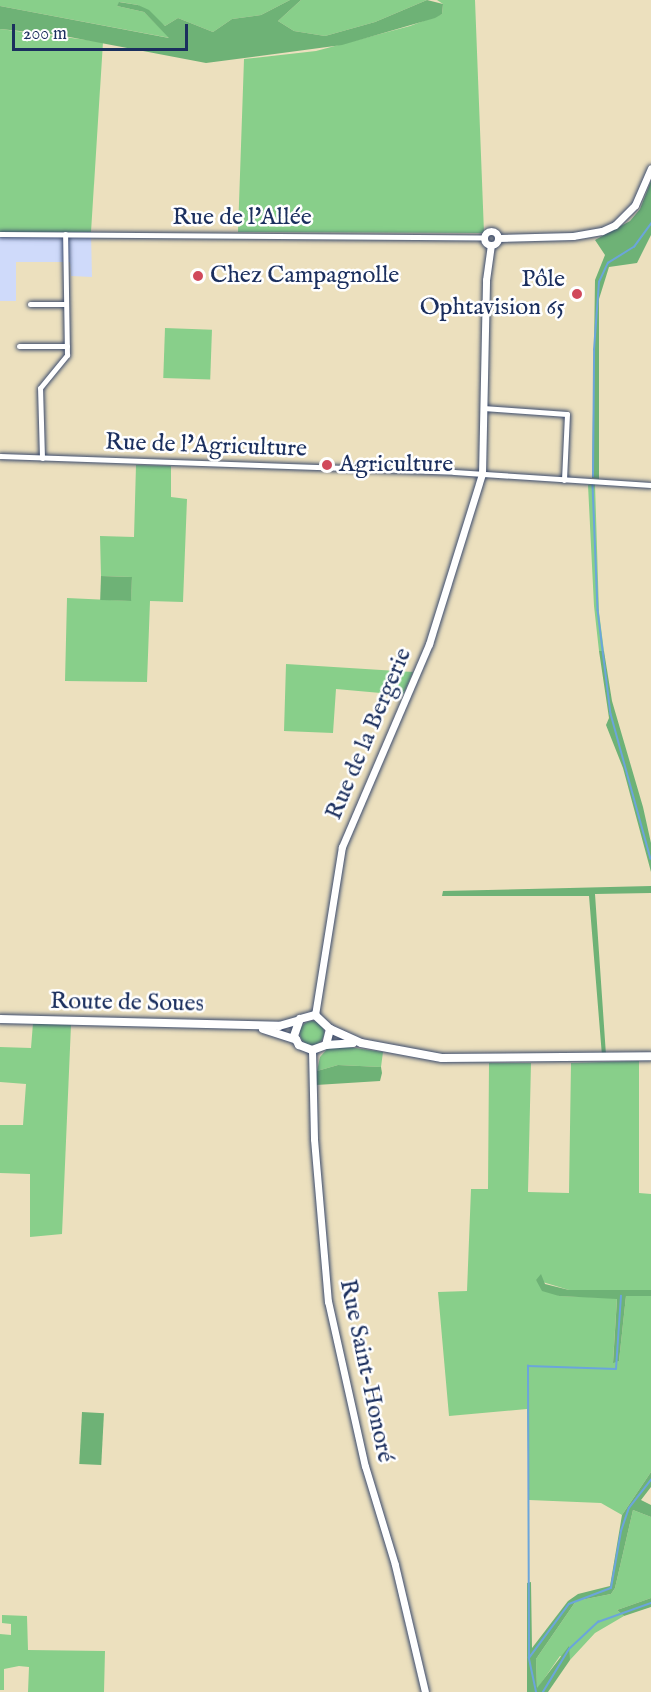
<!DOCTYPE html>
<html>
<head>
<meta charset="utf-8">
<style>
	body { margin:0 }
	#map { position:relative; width:651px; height:1692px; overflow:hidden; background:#ece0be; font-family:"IM FELL English",serif }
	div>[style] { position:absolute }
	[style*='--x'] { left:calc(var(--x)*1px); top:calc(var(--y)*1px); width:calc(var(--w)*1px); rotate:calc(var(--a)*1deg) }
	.built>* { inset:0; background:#cfdafa }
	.green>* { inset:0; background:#88cf8a; transform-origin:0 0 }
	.round { border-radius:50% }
	.forest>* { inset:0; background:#6eb276; transform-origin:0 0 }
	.stream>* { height:1.5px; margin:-0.75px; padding:0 0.75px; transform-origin:0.75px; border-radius:0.75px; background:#6ba5db }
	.roads { filter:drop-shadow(0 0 2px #3a4a6c) drop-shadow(0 0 2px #3a4a6c) }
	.minor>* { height:5px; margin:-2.5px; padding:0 2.5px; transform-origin:2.5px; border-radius:2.5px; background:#fff }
	.tertiary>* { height:7px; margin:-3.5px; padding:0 3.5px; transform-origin:3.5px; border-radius:3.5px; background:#fff }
	.tertiary>.ring { margin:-3.5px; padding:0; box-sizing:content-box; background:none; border:7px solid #fff; border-radius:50% }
	.secondary>* { height:8px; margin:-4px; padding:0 4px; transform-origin:4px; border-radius:4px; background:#fff }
	.dots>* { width:16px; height:16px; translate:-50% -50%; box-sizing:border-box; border:3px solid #fff; border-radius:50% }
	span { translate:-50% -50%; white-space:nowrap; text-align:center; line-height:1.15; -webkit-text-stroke:5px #fff; paint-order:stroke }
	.street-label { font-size:24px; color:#1b2f5e }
	.poi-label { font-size:24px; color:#1b2f5e }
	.left { translate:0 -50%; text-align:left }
	.right { translate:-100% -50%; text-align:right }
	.scale { position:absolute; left:12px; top:24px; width:176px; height:27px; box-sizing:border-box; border:3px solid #1b2f5e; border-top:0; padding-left:8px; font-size:18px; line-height:21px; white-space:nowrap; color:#1b2f5e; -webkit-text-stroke:4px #fff; paint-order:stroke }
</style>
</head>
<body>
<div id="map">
	<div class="built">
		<div style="clip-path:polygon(91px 232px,92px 277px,71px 276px,70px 262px,16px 262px,16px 301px,0 301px,0 233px)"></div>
	</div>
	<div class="green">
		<div style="clip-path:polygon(0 0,290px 0,261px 15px,232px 19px,213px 32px,178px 18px,165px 26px,138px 5px,120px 2px,117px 6px,144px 12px,170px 38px,0 6px)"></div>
		<div style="clip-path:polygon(301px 0,427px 0,375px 22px,325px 36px,294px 31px,278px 21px)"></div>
		<div style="clip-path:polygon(437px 0,475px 0,484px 233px,238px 232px,244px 59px,316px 51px,410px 26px,442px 14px,443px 4px)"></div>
		<div style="clip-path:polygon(0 29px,103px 42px,91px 232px,0 233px)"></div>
		<div style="left:165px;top:328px;width:47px;height:50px;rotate:2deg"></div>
		<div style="clip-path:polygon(136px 465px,171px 466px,171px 497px,187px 499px,183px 602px,150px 601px,147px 682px,65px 681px,67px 598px,131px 601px,132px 577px,101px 576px,100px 536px,134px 537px)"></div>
		<div style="clip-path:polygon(595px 484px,599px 612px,604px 651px,599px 651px,594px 606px,588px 485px)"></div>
		<div style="clip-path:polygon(286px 664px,413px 672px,403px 695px,336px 689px,333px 733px,284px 731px)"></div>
		<div class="round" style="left:300px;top:1021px;width:24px;height:24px"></div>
		<div style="clip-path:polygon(33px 1023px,71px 1025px,62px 1234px,30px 1237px,30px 1174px,0 1173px,0 1125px,23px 1125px,26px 1084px,0 1082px,0 1047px,31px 1048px)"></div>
		<div style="clip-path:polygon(348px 1047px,383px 1052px,381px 1067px,338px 1065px,317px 1071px,320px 1057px,328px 1048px)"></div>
		<div style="clip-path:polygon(639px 1061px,639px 1193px,651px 1194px,651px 1290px,569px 1290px,536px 1280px,559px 1296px,617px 1298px,613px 1362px,619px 1361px,626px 1296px,651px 1296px,651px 1472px,622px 1515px,601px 1503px,529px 1500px,527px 1409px,449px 1416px,438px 1292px,467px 1291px,471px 1189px,488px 1189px,489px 1063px,531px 1063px,528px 1192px,569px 1193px,571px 1063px)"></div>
		<div style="clip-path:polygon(633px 1510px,651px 1517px,651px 1598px,617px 1610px,624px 1616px,595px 1633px,570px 1660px,560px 1656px,537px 1689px,536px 1659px,576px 1601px,611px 1594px,615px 1588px)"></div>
		<div style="clip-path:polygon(2px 1615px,27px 1616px,28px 1650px,105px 1651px,104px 1692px,28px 1692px,29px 1667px,19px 1666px,4px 1669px,4px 1690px,0 1690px,0 1634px,11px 1635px,11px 1624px,2px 1623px)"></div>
	</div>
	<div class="forest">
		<div style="clip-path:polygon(290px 0,301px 0,278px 21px,294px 31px,325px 36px,375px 22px,427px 0,443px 4px,442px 14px,435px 18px,342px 45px,206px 63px,59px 35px,0 29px,0 6px,169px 38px,144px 12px,117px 6px,119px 2px,138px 5px,149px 10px,165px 26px,178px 18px,213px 32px,232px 19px,261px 15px)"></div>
		<div style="clip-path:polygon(651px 181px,651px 235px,637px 263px,609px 267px,599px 299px,599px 479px,592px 478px,595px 280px,605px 255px,595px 240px,630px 221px,640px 209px)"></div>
		<div style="left:101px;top:576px;width:31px;height:24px;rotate:2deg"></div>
		<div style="clip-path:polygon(599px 651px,604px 651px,612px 701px,643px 807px,651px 843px,651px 872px,623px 768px,606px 725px,609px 718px)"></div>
		<div style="clip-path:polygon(651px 886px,651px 893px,595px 894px,606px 1055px,602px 1056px,589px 896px,442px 896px,443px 891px)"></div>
		<div style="clip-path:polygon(338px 1065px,381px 1067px,382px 1073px,380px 1081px,316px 1085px,317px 1071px)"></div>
		<div style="clip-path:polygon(541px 1274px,545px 1284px,569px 1290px,651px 1290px,651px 1296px,626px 1296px,619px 1361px,613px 1363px,617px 1299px,559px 1296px,542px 1291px,536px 1280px)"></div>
		<div style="left:82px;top:1412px;width:22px;height:52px;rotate:3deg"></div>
		<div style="clip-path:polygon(651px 1472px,651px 1487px,641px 1500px,651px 1505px,651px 1517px,633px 1510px,615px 1588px,611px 1594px,576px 1601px,536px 1659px,537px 1688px,569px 1646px,570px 1660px,548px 1692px,527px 1692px,527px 1583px,531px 1582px,532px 1648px,568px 1601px,578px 1594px,610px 1586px,622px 1515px)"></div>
		<div style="clip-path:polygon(651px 1598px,651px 1607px,624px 1616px,617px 1610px)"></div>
	</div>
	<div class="stream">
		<div style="--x:593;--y:477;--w:127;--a:-89.5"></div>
		<div style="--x:594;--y:350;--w:68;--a:-85.8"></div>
		<div style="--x:599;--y:282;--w:21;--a:-65"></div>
		<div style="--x:608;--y:263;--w:31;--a:-32"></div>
		<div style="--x:634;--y:247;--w:29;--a:-54"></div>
		<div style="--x:593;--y:485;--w:125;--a:87.7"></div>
		<div style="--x:598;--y:610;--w:105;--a:82.9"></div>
		<div style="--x:611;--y:714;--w:150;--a:74.6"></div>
		<div style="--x:529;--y:1658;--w:292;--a:-90.2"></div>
		<div style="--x:528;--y:1366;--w:88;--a:2"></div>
		<div style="--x:616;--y:1369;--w:73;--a:-86.1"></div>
		<div style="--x:536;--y:1692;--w:35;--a:-102"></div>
		<div style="--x:529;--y:1658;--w:67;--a:-53.5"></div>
		<div style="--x:569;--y:1604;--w:45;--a:-20.9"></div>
		<div style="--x:611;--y:1588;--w:58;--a:-80"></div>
		<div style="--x:621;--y:1531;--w:24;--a:-71"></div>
		<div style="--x:629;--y:1508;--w:36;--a:-52"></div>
		<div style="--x:543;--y:1692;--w:50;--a:-58.8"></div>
		<div style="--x:569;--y:1649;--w:40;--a:-43"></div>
		<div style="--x:598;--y:1622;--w:56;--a:-19.7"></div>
	</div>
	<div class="roads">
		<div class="minor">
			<div style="--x:0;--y:234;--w:485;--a:0.4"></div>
			<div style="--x:30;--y:304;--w:36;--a:0"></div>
			<div style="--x:19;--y:346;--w:48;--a:0"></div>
			<div style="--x:483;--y:408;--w:84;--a:4.1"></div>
			<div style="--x:567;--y:414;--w:66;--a:92.6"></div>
			<div style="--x:0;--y:456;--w:454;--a:2"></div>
			<div style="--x:454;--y:472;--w:197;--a:3.8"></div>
			<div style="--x:42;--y:458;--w:70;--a:-91.6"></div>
			<div style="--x:40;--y:388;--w:43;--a:-50.7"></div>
			<div style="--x:67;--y:355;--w:121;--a:-90.9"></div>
		</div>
		<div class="tertiary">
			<div class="ring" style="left:484px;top:231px;width:7px;height:7px"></div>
			<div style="--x:498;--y:238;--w:75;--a:-1.5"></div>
			<div style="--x:573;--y:236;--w:29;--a:-10"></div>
			<div style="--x:602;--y:231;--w:14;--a:-25"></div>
			<div style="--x:615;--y:225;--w:28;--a:-45"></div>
			<div style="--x:635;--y:205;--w:40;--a:-66.6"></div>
			<div style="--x:315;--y:1015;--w:170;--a:-80.9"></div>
			<div style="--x:342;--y:847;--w:221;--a:-66.8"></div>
			<div style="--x:429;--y:644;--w:178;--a:-72.7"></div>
			<div style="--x:482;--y:474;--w:194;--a:-88.8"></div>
			<div style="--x:486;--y:280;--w:35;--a:-82"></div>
			<div style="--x:312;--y:1050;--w:89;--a:88.7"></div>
			<div style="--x:314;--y:1139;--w:163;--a:85.1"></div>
			<div style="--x:328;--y:1301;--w:169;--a:77.4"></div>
			<div style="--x:365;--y:1466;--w:103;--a:73.1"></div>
			<div style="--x:395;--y:1565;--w:130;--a:76.7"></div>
		</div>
		<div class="secondary">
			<div style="--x:0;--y:1019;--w:279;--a:1.4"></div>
			<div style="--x:279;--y:1026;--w:19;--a:-16"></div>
			<div style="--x:263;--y:1029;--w:35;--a:18"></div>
			<div style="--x:330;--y:1029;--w:16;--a:104"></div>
			<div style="--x:326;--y:1045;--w:15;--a:160"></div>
			<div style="--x:312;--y:1050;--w:14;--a:-159"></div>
			<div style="--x:299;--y:1045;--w:10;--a:-119"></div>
			<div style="--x:294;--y:1036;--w:18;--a:-71"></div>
			<div style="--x:300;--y:1019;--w:16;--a:-15"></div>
			<div style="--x:315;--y:1015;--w:21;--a:43"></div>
			<div style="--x:330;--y:1029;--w:34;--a:24"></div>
			<div style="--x:361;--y:1043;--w:82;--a:10.5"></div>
			<div style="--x:442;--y:1058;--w:209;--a:-0.5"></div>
			<div style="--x:326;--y:1045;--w:27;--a:-4"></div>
		</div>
	</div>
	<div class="dots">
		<div style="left:198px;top:276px;background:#d1495b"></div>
		<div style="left:577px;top:294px;background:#d1495b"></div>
		<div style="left:327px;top:465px;background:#d1495b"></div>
	</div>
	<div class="street-label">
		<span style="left:242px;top:218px">Rue de l'Allée</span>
		<span style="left:206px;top:446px;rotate:2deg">Rue de l'Agriculture</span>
		<span style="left:369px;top:734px;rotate:-67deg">Rue de la Bergerie</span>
		<span style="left:127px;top:1003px;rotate:1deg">Route de Soues</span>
		<span style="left:366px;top:1371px;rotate:78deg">Rue Saint-Honoré</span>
	</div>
	<div class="poi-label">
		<span class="left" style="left:210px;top:276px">Chez Campagnolle</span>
		<span class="right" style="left:565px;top:294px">Pôle<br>Ophtavision 65</span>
		<span class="left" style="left:339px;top:465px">Agriculture</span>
	</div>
	<div class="scale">200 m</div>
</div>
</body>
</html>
